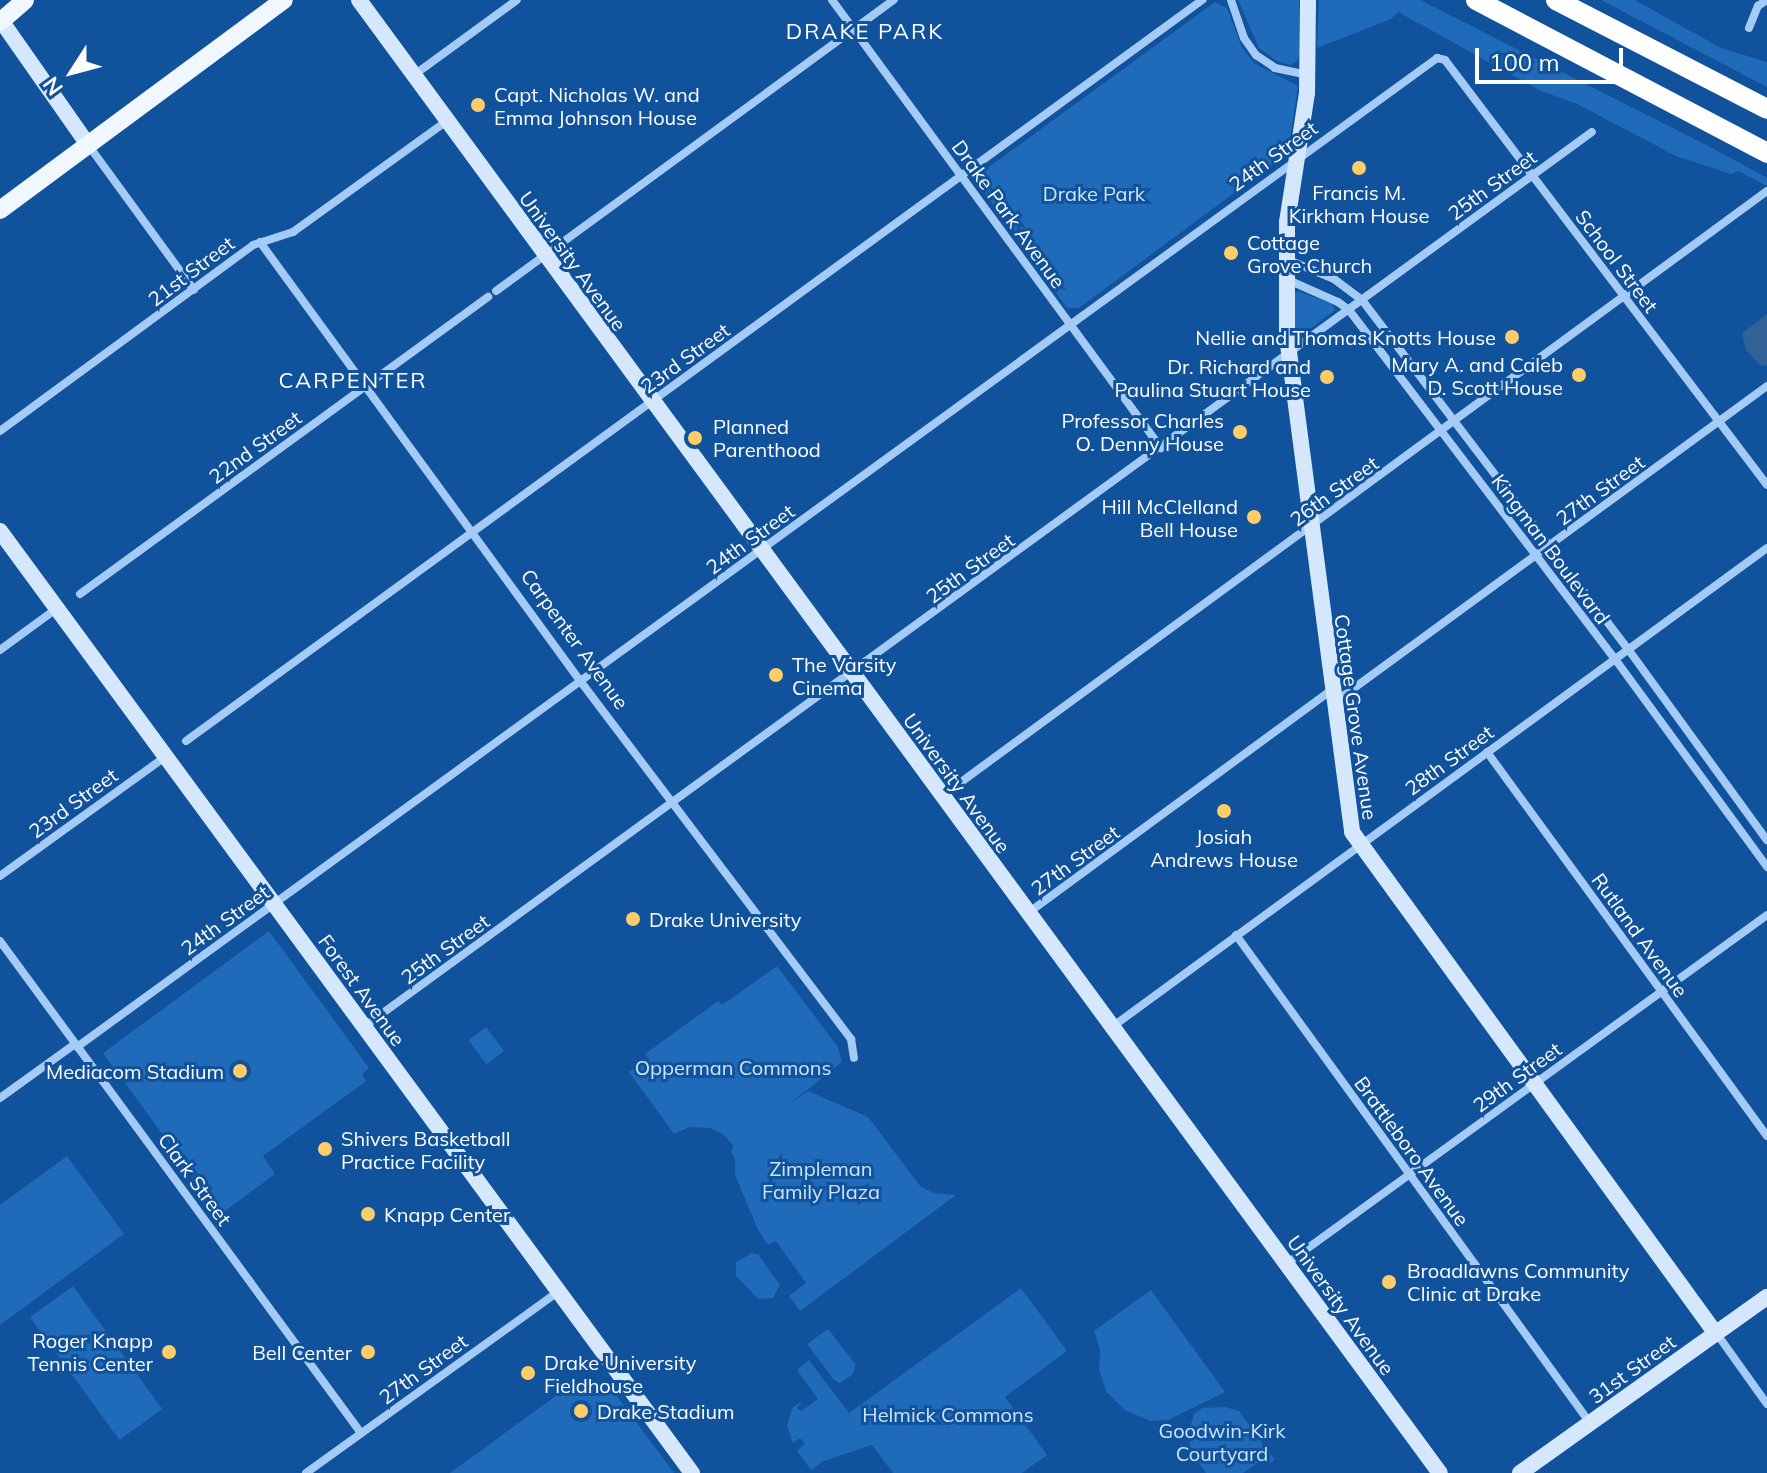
<!DOCTYPE html>
<html>
<head>
<meta charset="utf-8">
<style>
	body { margin:0 }
	#map { position:relative; width:1767px; height:1473px; overflow:hidden; background:#10529b; font-family:Mulish,sans-serif }
	div>[style] { position:absolute }
	[style*='--x'] { left:calc(var(--x)*1px); top:calc(var(--y)*1px); width:calc(var(--w)*1px); rotate:calc(var(--a)*1deg) }
	.green>* { inset:0; background:#1f6ab9; transform-origin:0 0 }
	.water>* { inset:0; background:#316197 }
	.street>* { height:8px; margin:-4px; padding:0 4px; transform-origin:4px; border-radius:4px; background:#a4cbf5 }
	.secondary>* { height:16px; margin:-8px; padding:0 8px; transform-origin:8px; border-radius:8px; background:#d4e7fd }
	.primary>* { height:18px; margin:-9px; padding:0 9px; transform-origin:9px; border-radius:9px; background:#f1f7ff }
	.highway>* { height:20px; margin:-10px; padding:0 10px; transform-origin:10px; border-radius:10px; background:#fff }
	.dots>* { width:22px; height:22px; translate:-50% -50%; box-sizing:border-box; border:4px solid #10529b; border-radius:50% }
	span { translate:-50% -50%; white-space:nowrap; text-align:center; line-height:1.15; -webkit-text-stroke:6px #10529b; paint-order:stroke }
	.poi-label { font-size:20px; color:#fff }
	.left { translate:0 -50%; text-align:left }
	.right { translate:-100% -50%; text-align:right }
	.street-label { font-size:20px; color:#fff }
	.park-label { font-size:20px; color:#cce5fe }
	.neighbourhood-label { font-size:22px; color:#fff; letter-spacing:2px }
	.north { position:absolute; left:32px; top:32px; width:80px; height:80px; -webkit-text-stroke:6px #10529b; paint-order:stroke; rotate:234deg; font-size:22px; font-weight:700; line-height:32px; text-align:center; color:#fff }
	.north::after { content:''; display:block; margin:auto; width:28px; height:36px; background:#fff; clip-path:polygon(50% 0,100% 100%,50% 72%,0 100%) }
	.scale { position:absolute; left:1475px; top:48px; width:148px; height:36px; box-sizing:border-box; border:4px solid #fff; border-top:0; padding-left:10px; font-size:24px; line-height:28px; white-space:nowrap; color:#fff; -webkit-text-stroke:6px #10529b; paint-order:stroke }
</style>
</head>
<body>
<div id="map">
	<div class="green">
		<div style="clip-path:polygon(1238px 0,1299px 0,1300px 54px,1297px 61px,1290px 65px,1277px 61px,1259px 48px)"></div>
		<div style="clip-path:polygon(1319px 0,1420px 0,1716px 150px,1767px 178px,1767px 186px,1738px 171px,1731px 174px,1676px 156px,1577px 104px,1541px 91px,1398px 12px,1391px 19px,1317px 48px)"></div>
		<div style="clip-path:polygon(1601px 0,1635px 0,1721px 48px,1767px 62px,1767px 87px)"></div>
		<div style="clip-path:polygon(1215px 2px,1227px 8px,1242px 48px,1254px 63px,1298px 86px,1288px 153px,1079px 308px,1067px 308px,974px 178px)"></div>
		<div style="clip-path:polygon(1298px 291px,1332px 304px,1335px 310px,1302px 335px,1295px 330px,1295px 293px)"></div>
		<div style="clip-path:polygon(269px 931px,369px 1068px,362px 1074px,366px 1081px,263px 1156px,275px 1174px,221px 1214px,103px 1053px)"></div>
		<div style="clip-path:polygon(777px 966px,838px 1047px,842px 1062px,787px 1106px,808px 1091px,868px 1117px,921px 1187px,934px 1193px,956px 1195px,800px 1311px,789px 1296px,806px 1283px,776px 1241px,768px 1245px,758px 1230px,735px 1175px,735px 1160px,731px 1151px,734px 1146px,723px 1134px,710px 1128px,690px 1127px,674px 1134px,629px 1072px,649px 1060px,645px 1054px,718px 1001px,722px 1005px)"></div>
		<div style="left:486px;top:1027px;width:30px;height:22px;rotate:53deg"></div>
		<div style="clip-path:polygon(67px 1156px,124px 1234px,0 1325px,0 1205px)"></div>
		<div style="clip-path:polygon(752px 1253px,758px 1254px,780px 1285px,773px 1298px,758px 1299px,736px 1276px,736px 1262px)"></div>
		<div style="left:73px;top:1286px;width:152px;height:53px;rotate:54deg"></div>
		<div style="clip-path:polygon(1021px 1288px,1067px 1351px,1005px 1397px,1047px 1455px,1022px 1473px,893px 1473px,872px 1445px,824px 1461px,811px 1470px,797px 1451px,805px 1444px,800px 1438px,793px 1443px,787px 1426px,792px 1408px,802px 1401px,797px 1408px,801px 1411px,818px 1399px,797px 1370px,809px 1360px,849px 1413px)"></div>
		<div style="clip-path:polygon(1151px 1290px,1225px 1392px,1168px 1420px,1151px 1421px,1126px 1411px,1106px 1391px,1099px 1369px,1100px 1350px,1094px 1331px)"></div>
		<div style="clip-path:polygon(828px 1329px,856px 1365px,852px 1375px,840px 1383px,834px 1380px,807px 1344px)"></div>
		<div style="clip-path:polygon(583px 1383px,597px 1388px,611px 1388px,674px 1473px,450px 1473px,565px 1389px,569px 1394px)"></div>
		<div style="clip-path:polygon(1225px 1407px,1239px 1411px,1275px 1460px,1270px 1463px,1266px 1457px,1243px 1473px,1206px 1473px,1190px 1450px,1190px 1427px,1194px 1414px,1202px 1408px)"></div>
	</div>
	<div class="water">
		<div style="clip-path:polygon(1767px 314px,1767px 366px,1760px 365px,1746px 350px,1742px 333px)"></div>
	</div>
	<div class="street">
		<div style="--x:832;--y:0;--w:556;--a:53.71"></div>
		<div style="--x:1231;--y:0;--w:40;--a:71.1"></div>
		<div style="--x:1244;--y:38;--w:21;--a:55"></div>
		<div style="--x:1256;--y:55;--w:23;--a:34"></div>
		<div style="--x:1275;--y:68;--w:33;--a:12"></div>
		<div style="--x:1749;--y:28;--w:24;--a:-68"></div>
		<div style="--x:1758;--y:6;--w:11;--a:-34"></div>
		<div style="--x:414;--y:75;--w:127;--a:-36.1"></div>
		<div style="--x:89;--y:146;--w:178;--a:53.9"></div>
		<div style="--x:260;--y:242;--w:545;--a:53.89"></div>
		<div style="--x:581;--y:682;--w:448;--a:52.9"></div>
		<div style="--x:851;--y:1039;--w:19;--a:81"></div>
		<div style="--x:1286;--y:259;--w:52;--a:22.6"></div>
		<div style="--x:1334;--y:279;--w:35;--a:37"></div>
		<div style="--x:1362;--y:300;--w:439;--a:52.7"></div>
		<div style="--x:1628;--y:649;--w:236;--a:54"></div>
		<div style="--x:1286;--y:279;--w:57;--a:23.9"></div>
		<div style="--x:1338;--y:302;--w:14;--a:36"></div>
		<div style="--x:1349;--y:310;--w:439;--a:52.7"></div>
		<div style="--x:1615;--y:659;--w:258;--a:53.8"></div>
		<div style="--x:496;--y:291;--w:493;--a:-36.2"></div>
		<div style="--x:0;--y:431;--w:314;--a:-36.3"></div>
		<div style="--x:253;--y:245;--w:42;--a:-18"></div>
		<div style="--x:293;--y:232;--w:190;--a:-35.8"></div>
		<div style="--x:80;--y:594;--w:505;--a:-36.05"></div>
		<div style="--x:0;--y:650;--w:69;--a:-36.2"></div>
		<div style="--x:1335;--y:702;--w:535;--a:-36.18"></div>
		<div style="--x:186;--y:741;--w:1258;--a:-36.1"></div>
		<div style="--x:1487;--y:752;--w:475;--a:53.9"></div>
		<div style="--x:942;--y:796;--w:1023;--a:-36.25"></div>
		<div style="--x:0;--y:876;--w:203;--a:-35.8"></div>
		<div style="--x:1028;--y:913;--w:377;--a:-36.3"></div>
		<div style="--x:1236;--y:935;--w:603;--a:54.04"></div>
		<div style="--x:0;--y:941;--w:610;--a:53.73"></div>
		<div style="--x:365;--y:1026;--w:1518;--a:-36.08"></div>
		<div style="--x:1112;--y:1027;--w:811;--a:-36.18"></div>
		<div style="--x:77;--y:1047;--w:1682;--a:-36.02"></div>
		<div style="--x:1437;--y:58;--w:8;--a:14"></div>
		<div style="--x:1445;--y:60;--w:533;--a:52.85"></div>
		<div style="--x:0;--y:1098;--w:92;--a:-35.8"></div>
		<div style="--x:1286;--y:1264;--w:594;--a:-35.96"></div>
		<div style="--x:1717;--y:1334;--w:86;--a:54.5"></div>
		<div style="--x:306;--y:1473;--w:310;--a:-35.7"></div>
	</div>
	<div class="secondary">
		<div style="--x:359;--y:0;--w:1827;--a:53.73"></div>
		<div style="--x:1308;--y:0;--w:93;--a:90.6"></div>
		<div style="--x:1307;--y:93;--w:131;--a:98.8"></div>
		<div style="--x:1287;--y:222;--w:115;--a:90"></div>
		<div style="--x:1287;--y:337;--w:499;--a:82.5"></div>
		<div style="--x:1352;--y:832;--w:620;--a:54.05"></div>
		<div style="--x:0;--y:19;--w:155;--a:55"></div>
		<div style="--x:0;--y:531;--w:1169;--a:53.7"></div>
		<div style="--x:1520;--y:1473;--w:303;--a:-35.5"></div>
	</div>
	<div class="primary">
		<div style="--x:0;--y:22;--w:33;--a:-41"></div>
		<div style="--x:0;--y:210;--w:353;--a:-36.5"></div>
	</div>
	<div class="highway">
		<div style="--x:1476;--y:0;--w:329;--a:27.7"></div>
		<div style="--x:1556;--y:0;--w:237;--a:27.3"></div>
	</div>
	<div class="dots">
		<div style="left:478px;top:105px;background:#ffcd67"></div>
		<div style="left:1359px;top:168px;background:#ffcd67"></div>
		<div style="left:1231px;top:253px;background:#ffcd67"></div>
		<div style="left:1512px;top:337px;background:#ffcd67"></div>
		<div style="left:1579px;top:375px;background:#ffcd67"></div>
		<div style="left:1327px;top:377px;background:#ffcd67"></div>
		<div style="left:1240px;top:432px;background:#ffcd67"></div>
		<div style="left:695px;top:438px;background:#ffcd67"></div>
		<div style="left:1254px;top:517px;background:#ffcd67"></div>
		<div style="left:776px;top:675px;background:#ffcd67"></div>
		<div style="left:1224px;top:811px;background:#ffcd67"></div>
		<div style="left:633px;top:919px;background:#ffcd67"></div>
		<div style="left:240px;top:1071px;background:#ffcd67"></div>
		<div style="left:325px;top:1149px;background:#ffcd67"></div>
		<div style="left:368px;top:1214px;background:#ffcd67"></div>
		<div style="left:1389px;top:1282px;background:#ffcd67"></div>
		<div style="left:169px;top:1352px;background:#ffcd67"></div>
		<div style="left:368px;top:1352px;background:#ffcd67"></div>
		<div style="left:528px;top:1373px;background:#ffcd67"></div>
		<div style="left:581px;top:1411px;background:#ffcd67"></div>
	</div>
	<div class="poi-label">
		<span class="left" style="left:494px;top:106px">Capt. Nicholas W. and<br>Emma Johnson House</span>
		<span style="left:1359px;top:204px">Francis M.<br>Kirkham House</span>
		<span class="left" style="left:1247px;top:254px">Cottage<br>Grove Church</span>
		<span class="right" style="left:1496px;top:337px">Nellie and Thomas Knotts House</span>
		<span class="right" style="left:1563px;top:376px">Mary A. and Caleb<br>D. Scott House</span>
		<span class="right" style="left:1311px;top:378px">Dr. Richard and<br>Paulina Stuart House</span>
		<span class="right" style="left:1224px;top:432px">Professor Charles<br>O. Denny House</span>
		<span class="left" style="left:713px;top:438px">Planned<br>Parenthood</span>
		<span class="right" style="left:1238px;top:518px">Hill McClelland<br>Bell House</span>
		<span class="left" style="left:792px;top:676px">The Varsity<br>Cinema</span>
		<span style="left:1224px;top:848px">Josiah<br>Andrews House</span>
		<span class="left" style="left:649px;top:919px">Drake University</span>
		<span class="right" style="left:224px;top:1071px">Mediacom Stadium</span>
		<span class="left" style="left:341px;top:1150px">Shivers Basketball<br>Practice Facility</span>
		<span class="left" style="left:384px;top:1214px">Knapp Center</span>
		<span class="left" style="left:1407px;top:1282px">Broadlawns Community<br>Clinic at Drake</span>
		<span class="right" style="left:153px;top:1352px">Roger Knapp<br>Tennis Center</span>
		<span class="right" style="left:352px;top:1352px">Bell Center</span>
		<span class="left" style="left:544px;top:1374px">Drake University<br>Fieldhouse</span>
		<span class="left" style="left:597px;top:1411px">Drake Stadium</span>
	</div>
	<div class="street-label">
		<span style="left:1273px;top:156px;rotate:-36deg">24th Street</span>
		<span style="left:1492px;top:185px;rotate:-36deg">25th Street</span>
		<span style="left:1009px;top:214px;rotate:54deg">Drake Park Avenue</span>
		<span style="left:573px;top:261px;rotate:54deg">University Avenue</span>
		<span style="left:1617px;top:261px;rotate:53deg">School Street</span>
		<span style="left:191px;top:271px;rotate:-37deg">21st Street</span>
		<span style="left:685px;top:358px;rotate:-36deg">23rd Street</span>
		<span style="left:255px;top:447px;rotate:-36deg">22nd Street</span>
		<span style="left:1600px;top:490px;rotate:-36deg">27th Street</span>
		<span style="left:1334px;top:491px;rotate:-36deg">26th Street</span>
		<span style="left:750px;top:539px;rotate:-36deg">24th Street</span>
		<span style="left:1551px;top:549px;rotate:53deg">Kingman Boulevard</span>
		<span style="left:970px;top:568px;rotate:-36deg">25th Street</span>
		<span style="left:575px;top:639px;rotate:54deg">Carpenter Avenue</span>
		<span style="left:1356px;top:717px;rotate:82deg">Cottage Grove Avenue</span>
		<span style="left:1449px;top:760px;rotate:-36deg">28th Street</span>
		<span style="left:957px;top:783px;rotate:54deg">University Avenue</span>
		<span style="left:73px;top:803px;rotate:-36deg">23rd Street</span>
		<span style="left:1075px;top:860px;rotate:-36deg">27th Street</span>
		<span style="left:225px;top:920px;rotate:-36deg">24th Street</span>
		<span style="left:1640px;top:935px;rotate:54deg">Rutland Avenue</span>
		<span style="left:445px;top:949px;rotate:-36deg">25th Street</span>
		<span style="left:362px;top:990px;rotate:54deg">Forest Avenue</span>
		<span style="left:1517px;top:1077px;rotate:-36deg">29th Street</span>
		<span style="left:1412px;top:1151px;rotate:54deg">Brattleboro Avenue</span>
		<span style="left:195px;top:1179px;rotate:54deg">Clark Street</span>
		<span style="left:1341px;top:1305px;rotate:54deg">University Avenue</span>
		<span style="left:423px;top:1369px;rotate:-36deg">27th Street</span>
		<span style="left:1632px;top:1369px;rotate:-36deg">31st Street</span>
	</div>
	<div class="park-label">
		<span style="left:1094px;top:193px">Drake Park</span>
		<span style="left:733px;top:1067px">Opperman Commons</span>
		<span style="left:821px;top:1180px">Zimpleman<br>Family Plaza</span>
		<span style="left:948px;top:1414px">Helmick Commons</span>
		<span style="left:1222px;top:1442px">Goodwin-Kirk<br>Courtyard</span>
	</div>
	<div class="neighbourhood-label">
		<span style="left:865px;top:32px">DRAKE PARK</span>
		<span style="left:353px;top:381px">CARPENTER</span>
	</div>
	<div class="north">N</div>
	<div class="scale">100 m</div>
</div>
</body>
</html>
